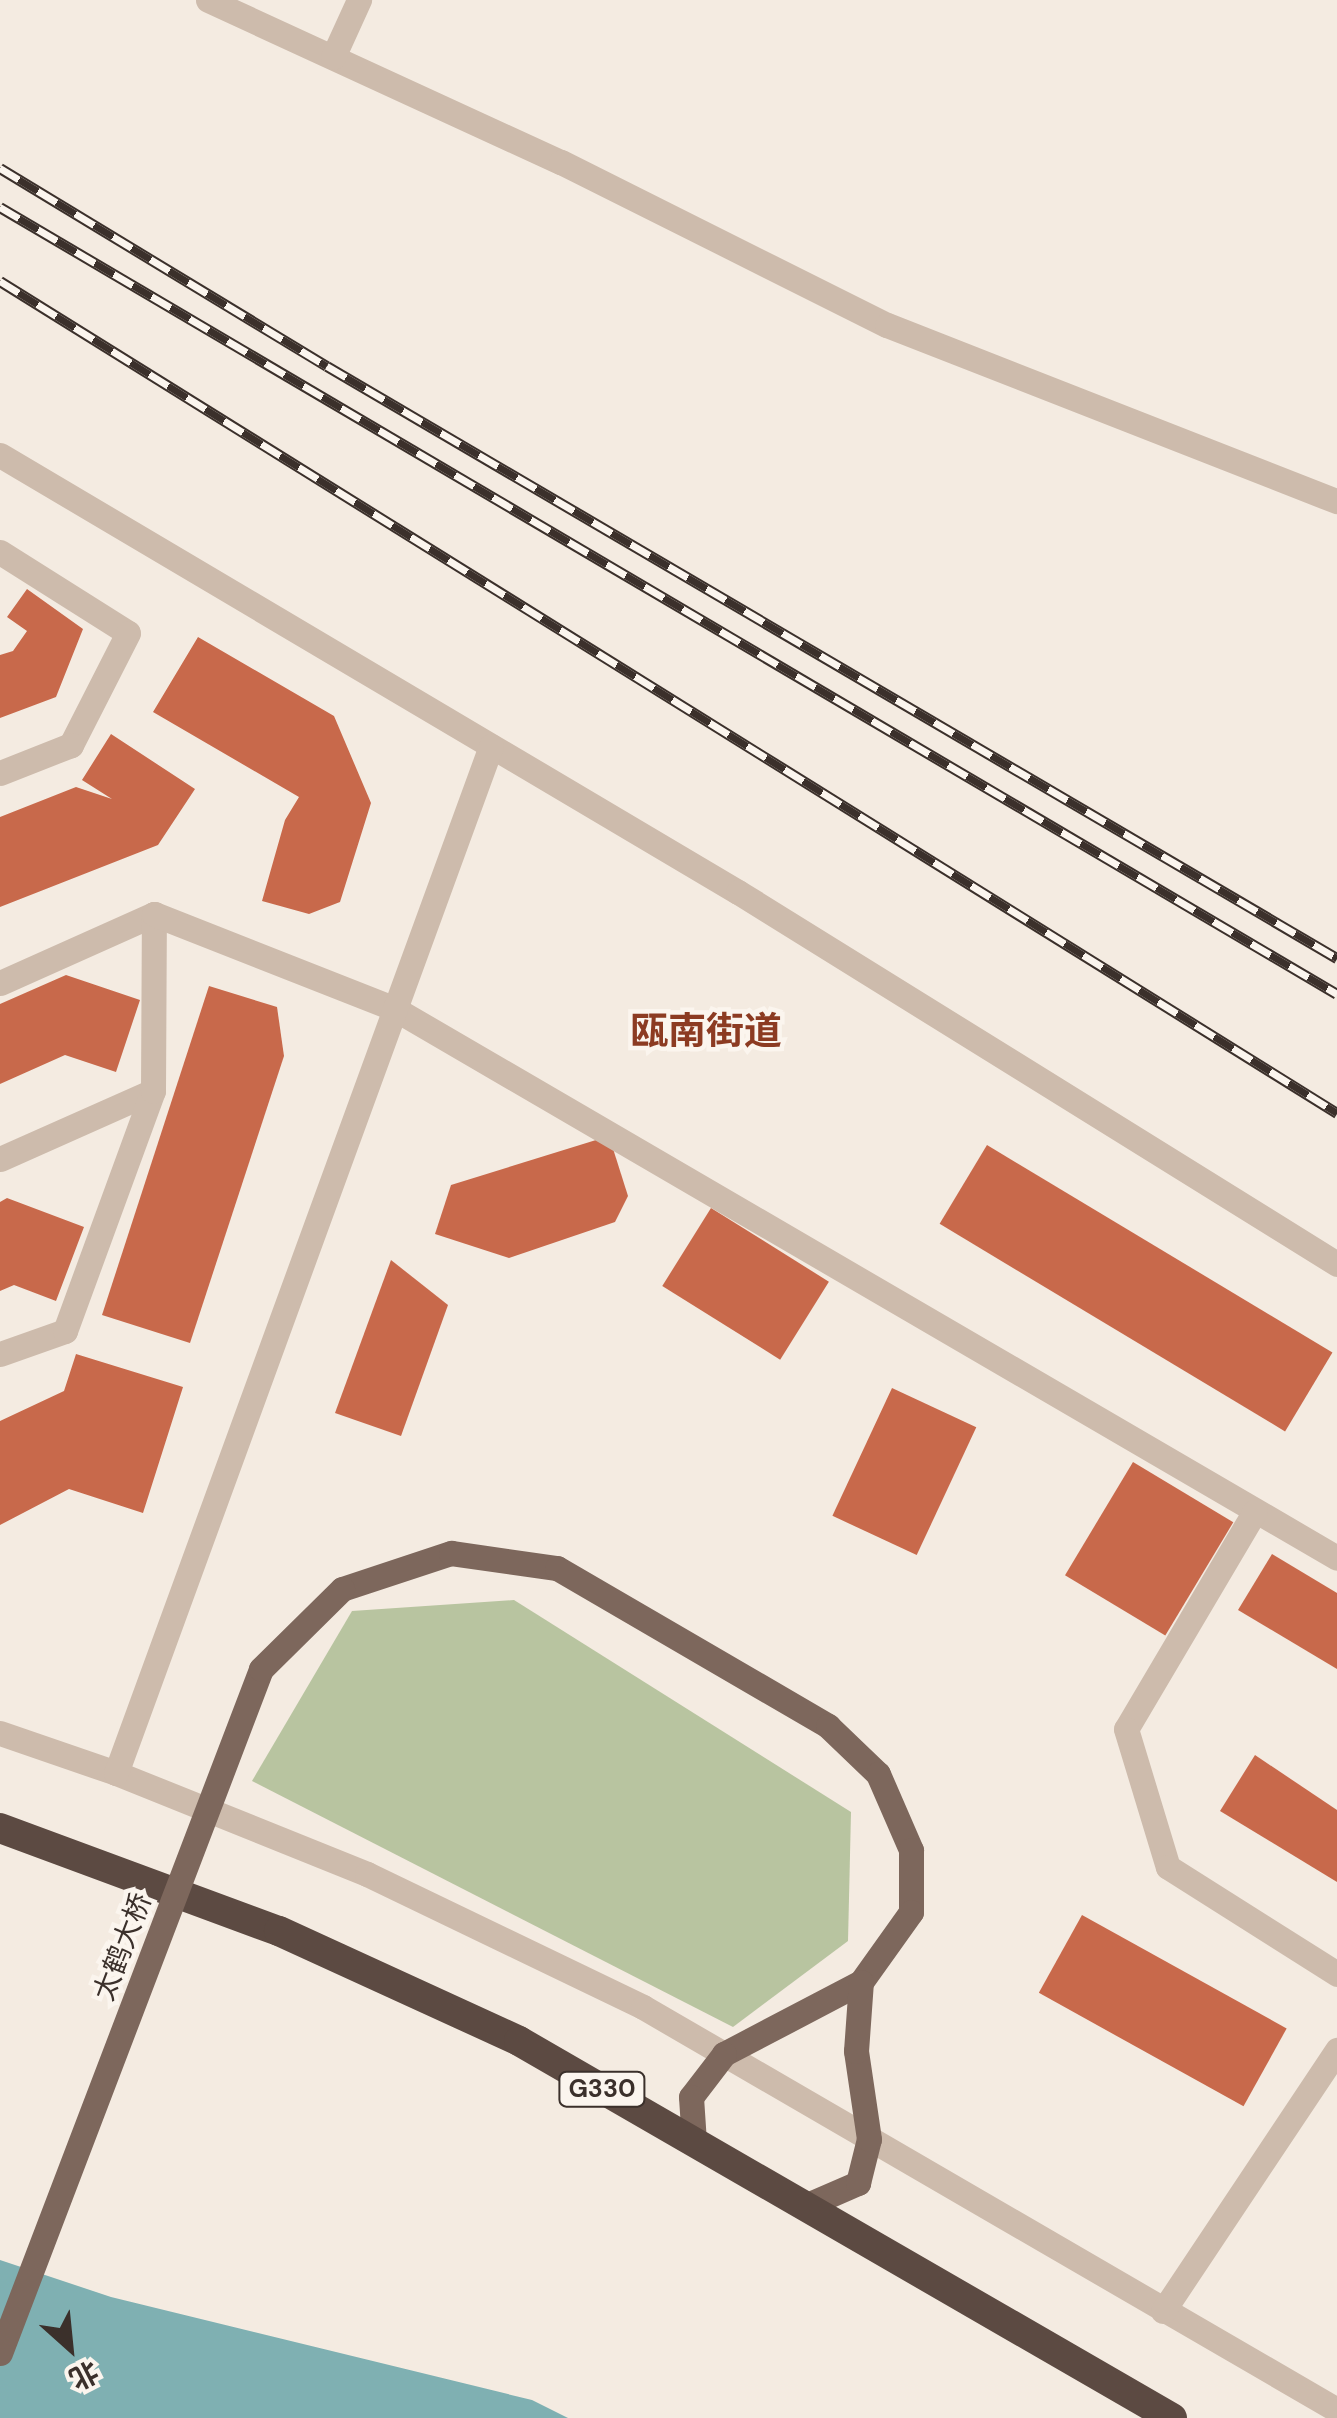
<!DOCTYPE html>
<html>
<head>
<meta charset="utf-8">
<style>
	body { margin:0 }
	#map { position:relative; width:1337px; height:2418px; overflow:hidden; background:#f4ebe1; font-family:"DM Sans","Noto Sans SC",sans-serif }
	div>[style] { position:absolute }
	[style*='--x'] { left:calc(var(--x)*1px); top:calc(var(--y)*1px); width:calc(var(--w)*1px); rotate:calc(var(--a)*1deg) }
	.green>* { inset:0; background:#b8c4a0 }
	.water>* { inset:0; background:#7fb0b2 }
	.building>* { inset:0; background:#c8694b; transform-origin:0 0 }
	.minor>* { height:25px; margin:-12.5px; padding:0 12.5px; transform-origin:12.5px; border-radius:12.5px; background:#cdbbac }
	.major>* { height:25px; margin:-12.5px; padding:0 12.5px; transform-origin:12.5px; border-radius:12.5px; background:#7d675c }
	.highway>* { height:30px; margin:-15px; padding:0 15px; transform-origin:15px; border-radius:15px; background:#5c4a42 }
	.rail>* { height:11px; margin-top:-5.5px; transform-origin:0; background:repeating-linear-gradient(90deg,#fbf5ee 0 22px,#3b302b 0 44px); box-sizing:border-box; border-block:2px solid #3b302b }
	.major-bridge>* { height:25px; margin:-12.5px; padding:0 12.5px; transform-origin:12.5px; border-radius:12.5px; background:#7d675c }
	span { translate:-50% -50%; white-space:nowrap; text-align:center; line-height:1.15; -webkit-text-stroke:9px #fbf5ee; paint-order:stroke }
	.shield-label span { padding:2px 8px; background:#fbf5ee; border:2px solid; border-radius:8px; -webkit-text-stroke-width:0 }
	.shield-label { font-size:25px; color:#3b302b; font-weight:700 }
	.street-label { font-size:28px; color:#3b302b }
	.district-label { font-size:38px; color:#8c3b22; font-weight:700 }
	.north { position:absolute; left:20px; top:2298px; width:100px; height:100px; -webkit-text-stroke:8px #fbf5ee; paint-order:stroke; rotate:153deg; font-size:28px; font-weight:700; line-height:40px; text-align:center; color:#3b302b }
	.north::after { content:''; display:block; margin:auto; width:35px; height:45px; background:#3b302b; clip-path:polygon(50% 0,100% 100%,50% 72%,0 100%) }
</style>
</head>
<body>
<div id="map">
	<div class="green">
		<div style="clip-path:polygon(514px 1600px,851px 1812px,848px 1941px,733px 2027px,252px 1781px,352px 1611px)"></div>
	</div>
	<div class="water">
		<div style="clip-path:polygon(0 2260px,111px 2297px,532px 2400px,568px 2418px,0 2418px)"></div>
	</div>
	<div class="building">
		<div style="clip-path:polygon(27px 589px,83px 629px,56px 697px,0 718px,0 655px,13px 651px,27px 631px,7px 617px)"></div>
		<div style="clip-path:polygon(198px 637px,334px 716px,371px 803px,340px 902px,309px 914px,262px 901px,285px 820px,299px 797px,153px 712px)"></div>
		<div style="clip-path:polygon(111px 734px,195px 789px,158px 845px,0 907px,0 817px,76px 787px,112px 799px,82px 780px)"></div>
		<div style="clip-path:polygon(66px 975px,140px 1000px,116px 1072px,65px 1055px,0 1084px,0 1004px)"></div>
		<div style="clip-path:polygon(209px 986px,277px 1007px,284px 1056px,190px 1343px,102px 1315px)"></div>
		<div style="clip-path:polygon(609px 1136px,628px 1196px,615px 1222px,509px 1258px,435px 1234px,451px 1185px)"></div>
		<div style="left:987px;top:1145px;width:403px;height:92px;rotate:31deg"></div>
		<div style="clip-path:polygon(7px 1198px,84px 1227px,56px 1301px,14px 1285px,0 1291px,0 1202px)"></div>
		<div style="left:711px;top:1208px;width:139px;height:92px;rotate:32deg"></div>
		<div style="clip-path:polygon(391px 1260px,448px 1305px,401px 1436px,335px 1413px)"></div>
		<div style="clip-path:polygon(76px 1354px,183px 1387px,143px 1513px,69px 1489px,0 1525px,0 1421px,64px 1391px)"></div>
		<div style="left:892px;top:1388px;width:93px;height:141px;rotate:25deg"></div>
		<div style="left:1133px;top:1462px;width:117px;height:132px;rotate:31deg"></div>
		<div style="clip-path:polygon(1272px 1554px,1337px 1593px,1337px 1669px,1238px 1610px)"></div>
		<div style="clip-path:polygon(1255px 1755px,1337px 1810px,1337px 1882px,1220px 1811px)"></div>
		<div style="left:1082px;top:1915px;width:234px;height:89px;rotate:29deg"></div>
	</div>
	<div class="minor">
		<div style="--x:208;--y:0;--w:388;--a:24.7"></div>
		<div style="--x:561;--y:162;--w:364;--a:26.6"></div>
		<div style="--x:887;--y:325;--w:483;--a:21.4"></div>
		<div style="--x:333;--y:57;--w:63;--a:-65.5"></div>
		<div style="--x:0;--y:455;--w:858;--a:30.63"></div>
		<div style="--x:738;--y:892;--w:705;--a:31.84"></div>
		<div style="--x:0;--y:552;--w:151;--a:32.3"></div>
		<div style="--x:128;--y:633;--w:126;--a:117"></div>
		<div style="--x:71;--y:745;--w:76;--a:158.5"></div>
		<div style="--x:0;--y:983;--w:169;--a:-24.1"></div>
		<div style="--x:0;--y:1159;--w:167;--a:-24"></div>
		<div style="--x:0;--y:1354;--w:69;--a:-19.5"></div>
		<div style="--x:65;--y:1331;--w:256;--a:-69.9"></div>
		<div style="--x:153;--y:1091;--w:177;--a:-89.7"></div>
		<div style="--x:154;--y:914;--w:259;--a:21.5"></div>
		<div style="--x:395;--y:1009;--w:1090;--a:30.23"></div>
		<div style="--x:1255;--y:1511;--w:253;--a:120.6"></div>
		<div style="--x:1126;--y:1729;--w:144;--a:73.1"></div>
		<div style="--x:1168;--y:1867;--w:200;--a:32.3"></div>
		<div style="--x:0;--y:1733;--w:123;--a:19"></div>
		<div style="--x:116;--y:1773;--w:271;--a:21.9"></div>
		<div style="--x:367;--y:1874;--w:306;--a:25.7"></div>
		<div style="--x:643;--y:2007;--w:803;--a:30.14"></div>
		<div style="--x:116;--y:1773;--w:1093;--a:-69.94"></div>
		<div style="--x:1163;--y:2311;--w:314;--a:-56.3"></div>
	</div>
	<div class="major">
		<div style="--x:342;--y:1589;--w:115;--a:-18.3"></div>
		<div style="--x:451;--y:1553;--w:107;--a:8.1"></div>
		<div style="--x:557;--y:1568;--w:314;--a:30.2"></div>
		<div style="--x:828;--y:1726;--w:69;--a:43.8"></div>
		<div style="--x:878;--y:1774;--w:83;--a:66.5"></div>
		<div style="--x:911;--y:1850;--w:62;--a:90"></div>
		<div style="--x:911;--y:1912;--w:86;--a:125.5"></div>
		<div style="--x:861;--y:1982;--w:155;--a:152.3"></div>
		<div style="--x:724;--y:2054;--w:54;--a:127.5"></div>
		<div style="--x:691;--y:2097;--w:45;--a:86.2"></div>
		<div style="--x:805;--y:2206;--w:58;--a:-23.5"></div>
		<div style="--x:858;--y:2183;--w:45;--a:-76"></div>
		<div style="--x:869;--y:2139;--w:89;--a:-98.4"></div>
		<div style="--x:856;--y:2051;--w:69;--a:-85.9"></div>
	</div>
	<div class="highway">
		<div style="--x:0;--y:1828;--w:297;--a:20.3"></div>
		<div style="--x:279;--y:1931;--w:264;--a:24.6"></div>
		<div style="--x:519;--y:2041;--w:754;--a:30"></div>
	</div>
	<div class="rail">
		<div style="--x:0;--y:168;--w:382;--a:31.2"></div>
		<div style="--x:327;--y:366;--w:1171;--a:30.38"></div>
		<div style="--x:0;--y:207;--w:1551;--a:30.48"></div>
		<div style="--x:0;--y:281;--w:1575;--a:31.89"></div>
	</div>
	<div class="major-bridge">
		<div style="--x:0;--y:2353;--w:732;--a:-69.11"></div>
		<div style="--x:261;--y:1669;--w:114;--a:-44.6"></div>
	</div>
	<div class="shield-label">
		<span style="left:602px;top:2089px">G330</span>
	</div>
	<div class="street-label">
		<span style="left:123px;top:1947px;rotate:-69deg">太鹤大桥</span>
	</div>
	<div class="district-label">
		<span style="left:706px;top:1032px">瓯南街道</span>
	</div>
	<div class="north">北</div>
</div>
</body>
</html>
